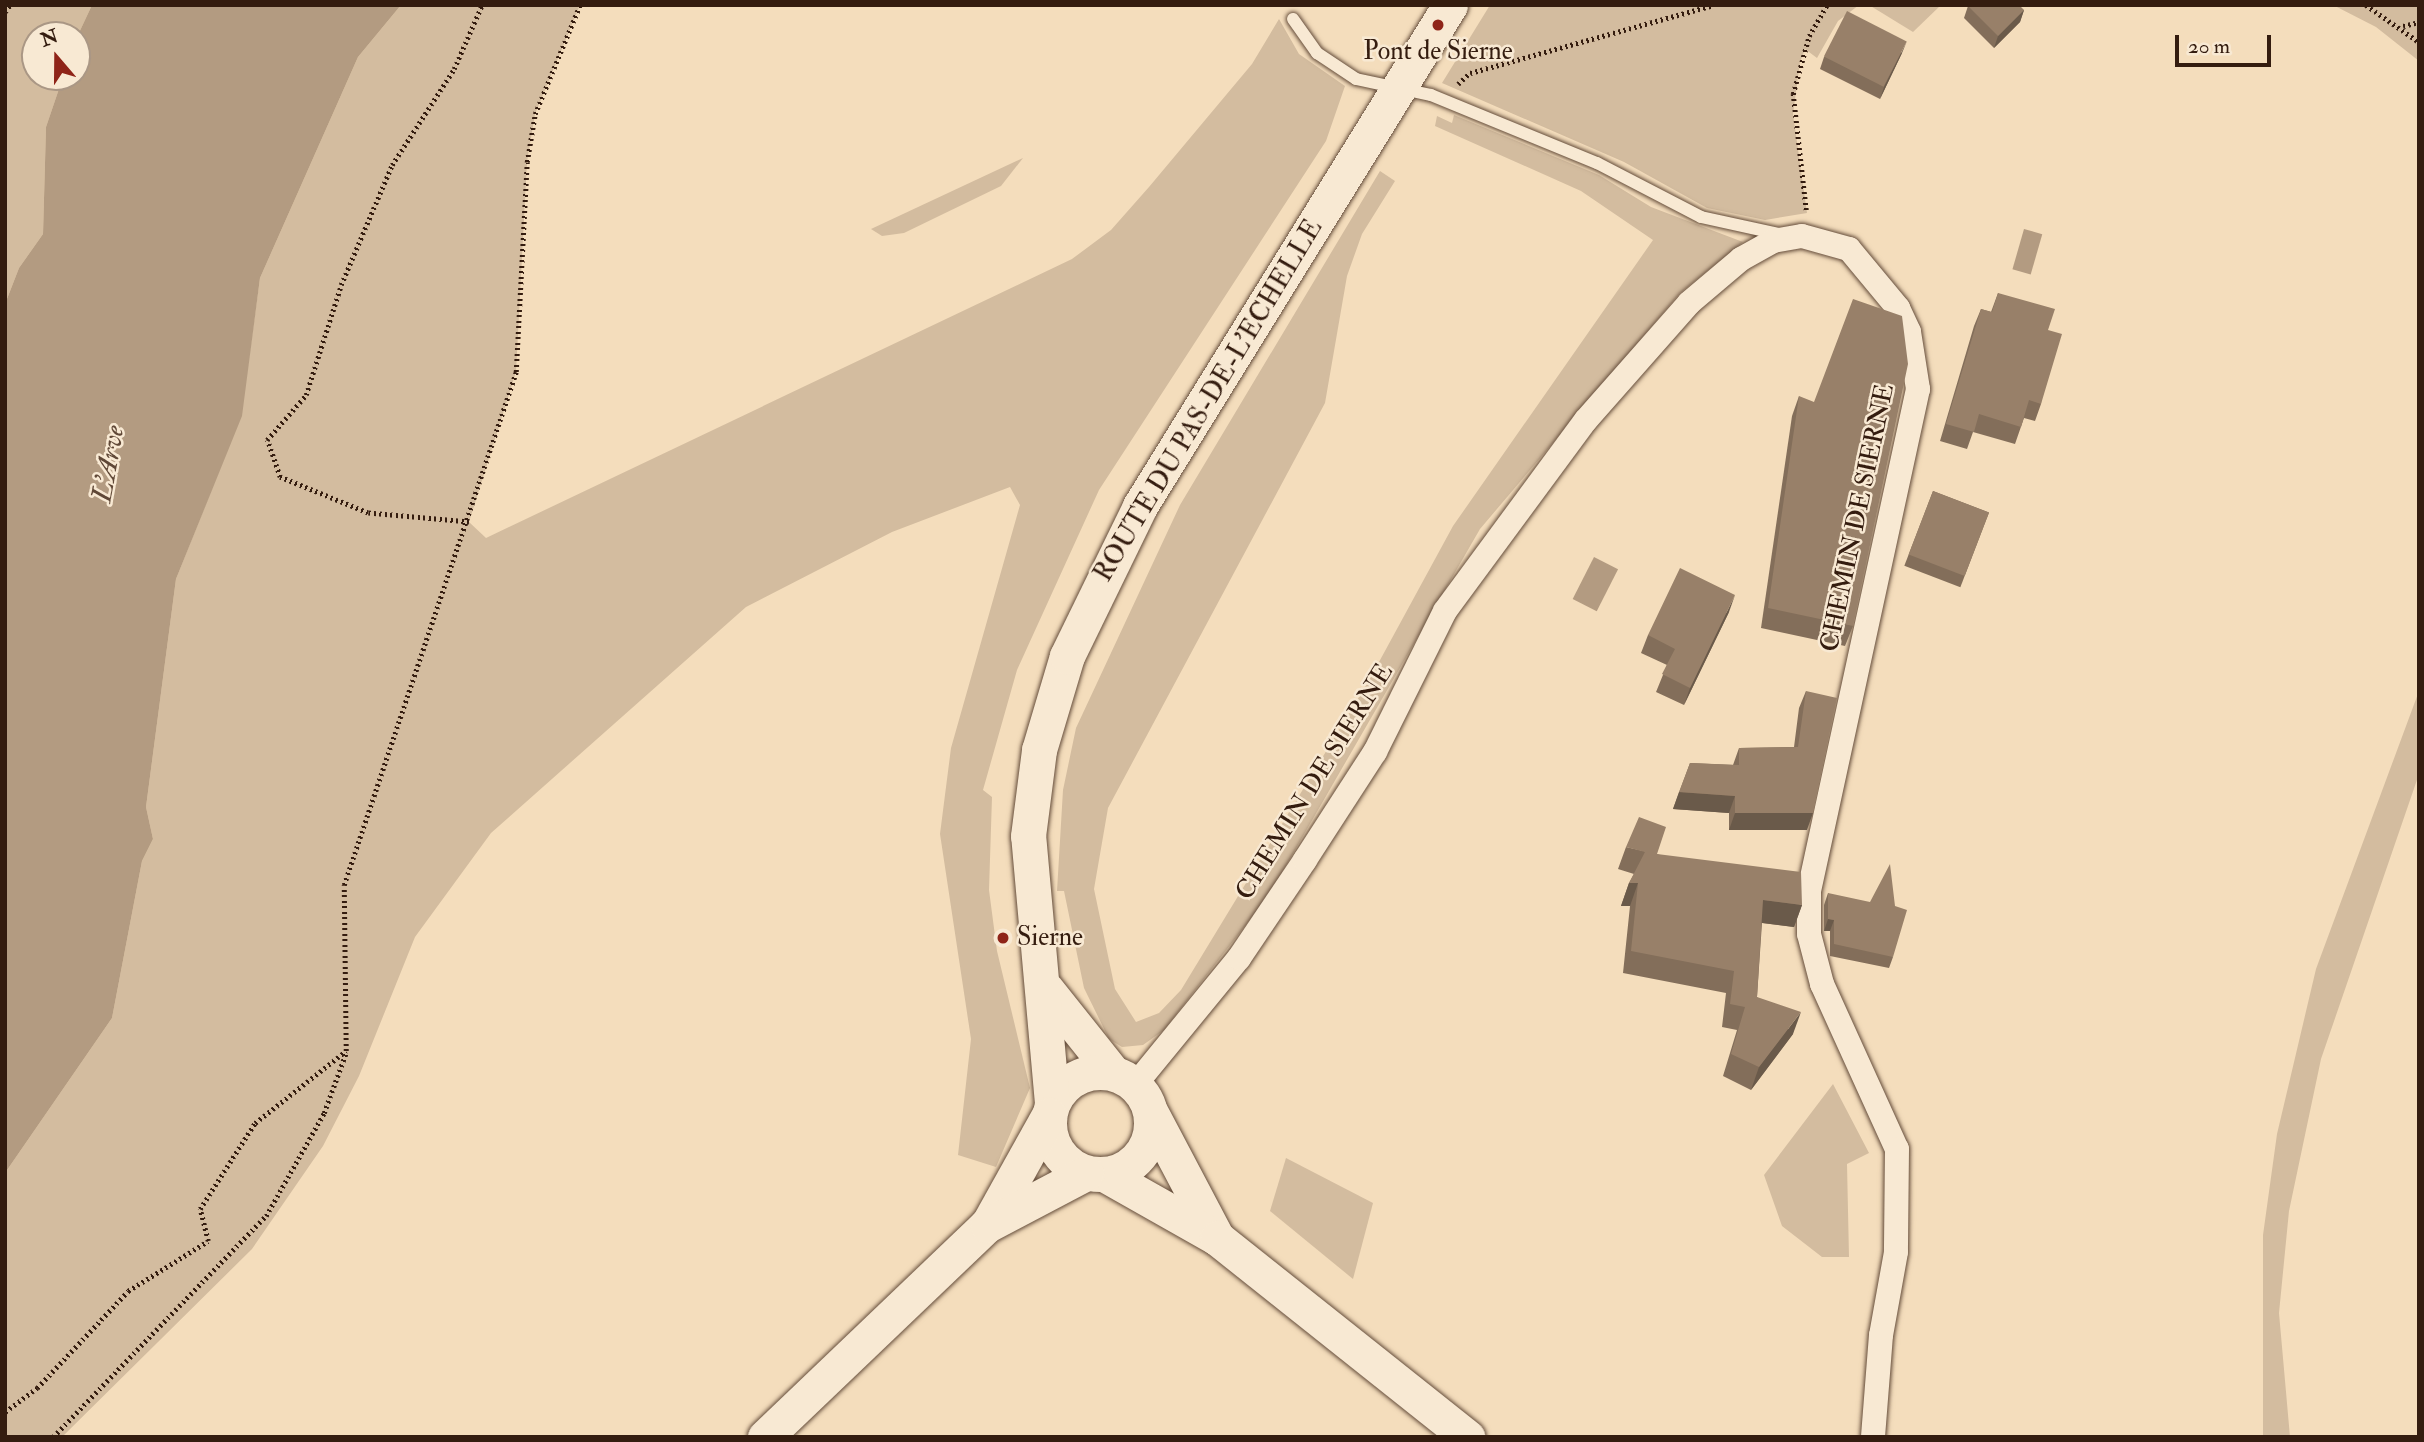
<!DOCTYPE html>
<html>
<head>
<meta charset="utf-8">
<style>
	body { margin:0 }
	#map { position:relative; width:2424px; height:1442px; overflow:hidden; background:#f4ddbc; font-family:"IM FELL Double Pica",serif }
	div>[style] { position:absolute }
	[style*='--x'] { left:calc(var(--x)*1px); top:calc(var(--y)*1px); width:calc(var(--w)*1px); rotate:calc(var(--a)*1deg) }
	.green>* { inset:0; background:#d3bc9f }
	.water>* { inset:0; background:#b39b81; transform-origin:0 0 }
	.path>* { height:4.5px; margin-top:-2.25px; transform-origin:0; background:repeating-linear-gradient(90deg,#341c0f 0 2px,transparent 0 5.5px) }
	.roads { filter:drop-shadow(0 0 2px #644c3a) drop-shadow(0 0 2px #644c3a) }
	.service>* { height:12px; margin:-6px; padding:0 6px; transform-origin:6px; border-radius:6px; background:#f8e9d3 }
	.minor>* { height:24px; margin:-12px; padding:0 12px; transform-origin:12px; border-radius:12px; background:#f8e9d3 }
	.secondary>* { height:35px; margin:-17.5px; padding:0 17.5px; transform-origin:17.5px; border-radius:17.5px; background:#f8e9d3 }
	.secondary>.ring { margin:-17.5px; padding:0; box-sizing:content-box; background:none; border:35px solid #f8e9d3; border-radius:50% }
	.wall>* { inset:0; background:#836e5a; transform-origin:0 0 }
	.shaded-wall>* { inset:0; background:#6a5a4a }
	.building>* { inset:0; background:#988069; transform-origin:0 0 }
	.dots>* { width:19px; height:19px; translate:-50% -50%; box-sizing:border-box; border:4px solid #f8e9d3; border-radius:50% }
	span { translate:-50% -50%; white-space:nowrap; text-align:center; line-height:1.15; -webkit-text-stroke:5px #f8e9d3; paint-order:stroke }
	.poi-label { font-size:26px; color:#341c0f }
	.left { translate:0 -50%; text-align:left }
	.street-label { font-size:26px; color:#341c0f }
	.water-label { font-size:28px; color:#604837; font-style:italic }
	.frame { position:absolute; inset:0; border:7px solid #341c0f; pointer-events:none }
	.north { position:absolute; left:21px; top:21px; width:70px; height:70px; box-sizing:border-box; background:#f8e9d3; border:2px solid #aa9785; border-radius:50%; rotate:340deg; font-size:19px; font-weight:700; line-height:28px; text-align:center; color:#341c0f }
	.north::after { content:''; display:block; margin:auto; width:24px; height:32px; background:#8f2418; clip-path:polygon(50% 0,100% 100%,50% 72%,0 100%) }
	.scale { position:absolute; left:2175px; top:35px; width:96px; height:32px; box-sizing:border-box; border:4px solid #341c0f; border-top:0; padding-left:9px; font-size:21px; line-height:24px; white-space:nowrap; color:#341c0f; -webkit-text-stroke:5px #f8e9d3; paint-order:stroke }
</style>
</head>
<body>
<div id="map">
	<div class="green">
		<div style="clip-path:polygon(5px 5px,92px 5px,77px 37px,35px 35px,35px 77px,63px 77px,46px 127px,43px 234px,19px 268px,5px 304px)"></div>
		<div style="clip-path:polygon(401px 5px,580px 5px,535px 114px,527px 162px,516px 372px,469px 522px,486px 538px,1072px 259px,1111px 230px,1149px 187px,1252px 64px,1279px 19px,1299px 54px,1345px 86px,1326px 141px,1099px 490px,1017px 670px,983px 790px,992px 797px,989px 890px,997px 951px,1030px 1088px,996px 1167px,958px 1155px,971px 1039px,940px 834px,951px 748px,1020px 505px,1010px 487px,892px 532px,746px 607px,491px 833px,415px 937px,359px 1076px,323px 1146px,252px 1249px,62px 1437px,5px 1437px,5px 1173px,112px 1018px,142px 861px,153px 839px,146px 807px,176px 579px,241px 416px,260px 278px,358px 57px)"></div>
		<div style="clip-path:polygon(1490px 5px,1859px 5px,1838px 21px,1817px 58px,1805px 49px,1800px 62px,1793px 114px,1807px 213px,1765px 220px,1707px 208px,1624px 162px,1442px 83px)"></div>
		<div style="clip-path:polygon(1869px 5px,1941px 5px,1913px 32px)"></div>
		<div style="clip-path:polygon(2333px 5px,2419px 5px,2419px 61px,2376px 27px)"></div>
		<div style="clip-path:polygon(1454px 115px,1599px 175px,1651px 207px,1743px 242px,1680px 293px,1480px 529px,1269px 895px,1164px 1030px,1143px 1045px,1122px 1047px,1109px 1039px,1084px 988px,1064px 891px,1057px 891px,1063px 790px,1076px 728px,1180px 505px,1380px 171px,1395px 181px,1362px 234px,1347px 276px,1325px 403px,1108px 808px,1094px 889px,1115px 989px,1136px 1022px,1159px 1013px,1181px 990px,1367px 684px,1453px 526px,1653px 240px,1581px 191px,1435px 126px,1437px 116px,1452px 123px)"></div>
		<div style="clip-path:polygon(1023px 158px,1001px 186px,904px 233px,882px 236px,871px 229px)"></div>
		<div style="clip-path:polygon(2419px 691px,2419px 774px,2321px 1059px,2289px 1211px,2279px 1313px,2290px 1437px,2263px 1437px,2263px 1235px,2277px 1134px,2316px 969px)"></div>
		<div style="clip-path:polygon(1833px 1084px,1869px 1153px,1847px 1164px,1849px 1257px,1822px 1257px,1782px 1226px,1764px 1175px)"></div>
		<div style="clip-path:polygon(1286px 1158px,1373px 1203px,1353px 1279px,1270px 1211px)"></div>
	</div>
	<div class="water">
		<div style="clip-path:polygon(92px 5px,401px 5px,358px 57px,260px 278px,242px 416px,176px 579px,146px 807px,153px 839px,142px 861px,112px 1018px,5px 1173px,5px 304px,19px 268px,43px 234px,46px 127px,63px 77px,77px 77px,77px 37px)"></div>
		<div style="left:2024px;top:229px;width:19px;height:42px;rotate:16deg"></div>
		<div style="left:1594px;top:557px;width:27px;height:47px;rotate:27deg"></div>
	</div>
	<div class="path">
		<div style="--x:2366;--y:5;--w:65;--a:34.9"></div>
		<div style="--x:5;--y:12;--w:9;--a:-54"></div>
		<div style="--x:2403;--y:26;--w:16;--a:-14"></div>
		<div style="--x:1458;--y:84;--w:16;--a:-43"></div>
		<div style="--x:1470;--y:73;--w:252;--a:-15.6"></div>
		<div style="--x:1806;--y:210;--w:117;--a:-96.4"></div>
		<div style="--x:1793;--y:94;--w:60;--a:-74.6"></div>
		<div style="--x:1809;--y:36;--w:36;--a:-60"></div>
		<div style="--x:469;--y:522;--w:101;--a:-174.9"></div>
		<div style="--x:368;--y:513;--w:95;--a:-157.8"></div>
		<div style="--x:280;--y:477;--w:39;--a:-109"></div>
		<div style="--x:267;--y:440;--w:60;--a:-49.1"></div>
		<div style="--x:306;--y:395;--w:115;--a:-72.3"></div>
		<div style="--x:341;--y:285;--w:130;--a:-67"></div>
		<div style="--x:392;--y:165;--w:114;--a:-57.1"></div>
		<div style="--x:454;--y:69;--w:70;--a:-66.4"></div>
		<div style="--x:5;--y:1412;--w:40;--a:-37"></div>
		<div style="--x:37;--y:1388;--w:133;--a:-46.8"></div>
		<div style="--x:128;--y:1291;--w:94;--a:-32"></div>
		<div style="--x:208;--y:1241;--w:33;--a:-104"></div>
		<div style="--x:200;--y:1209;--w:102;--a:-57.4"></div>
		<div style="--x:255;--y:1123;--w:116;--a:-38.4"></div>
		<div style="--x:346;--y:1051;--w:166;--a:-90.7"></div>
		<div style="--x:344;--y:885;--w:541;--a:-71.46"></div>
		<div style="--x:516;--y:372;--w:210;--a:-87"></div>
		<div style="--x:527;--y:162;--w:49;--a:-80.5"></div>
		<div style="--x:535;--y:114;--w:118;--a:-67.6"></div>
		<div style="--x:53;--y:1437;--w:307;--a:-46.1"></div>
		<div style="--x:266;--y:1216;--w:118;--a:-60.6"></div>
		<div style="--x:324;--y:1113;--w:64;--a:-69.9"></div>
	</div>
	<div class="roads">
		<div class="service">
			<div style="--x:1293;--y:19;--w:42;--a:54.8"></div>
			<div style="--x:1317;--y:53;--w:47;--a:33.7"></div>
			<div style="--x:1356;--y:79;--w:77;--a:12"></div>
			<div style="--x:1431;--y:95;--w:179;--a:22.3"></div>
			<div style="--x:1597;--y:163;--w:117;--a:27.4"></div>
			<div style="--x:1701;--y:217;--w:79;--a:12.4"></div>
		</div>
		<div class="minor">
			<div style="--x:1135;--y:1085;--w:164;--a:-50.7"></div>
			<div style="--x:1239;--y:958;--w:118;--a:-56"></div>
			<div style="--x:1305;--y:860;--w:129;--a:-57.1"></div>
			<div style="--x:1375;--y:752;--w:157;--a:-63.6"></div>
			<div style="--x:1445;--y:611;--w:237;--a:-53.6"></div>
			<div style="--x:1586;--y:420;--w:156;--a:-48.6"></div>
			<div style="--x:1689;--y:303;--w:68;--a:-40.2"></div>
			<div style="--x:1741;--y:259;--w:37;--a:-29"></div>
			<div style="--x:1773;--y:241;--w:29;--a:-10"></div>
			<div style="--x:1802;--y:236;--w:49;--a:15.5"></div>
			<div style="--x:1849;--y:249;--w:77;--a:50.3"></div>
			<div style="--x:1898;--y:308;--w:26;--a:65"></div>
			<div style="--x:1909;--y:332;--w:58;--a:81"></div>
			<div style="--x:1918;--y:389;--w:514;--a:102.25"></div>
			<div style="--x:1809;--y:891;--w:43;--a:90"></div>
			<div style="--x:1809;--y:934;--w:52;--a:75.4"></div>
			<div style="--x:1822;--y:984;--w:181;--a:65.6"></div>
			<div style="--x:1897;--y:1149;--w:103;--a:90.6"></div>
			<div style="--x:1896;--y:1252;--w:84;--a:100.2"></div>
			<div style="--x:1881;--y:1335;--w:102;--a:94.5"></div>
		</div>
		<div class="secondary">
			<div style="--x:1046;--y:989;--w:107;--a:51.4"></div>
			<div class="ring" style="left:1049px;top:1072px;width:67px;height:67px"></div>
			<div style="--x:1052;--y:1103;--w:268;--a:-95.1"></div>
			<div style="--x:1028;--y:836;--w:87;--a:-82.7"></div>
			<div style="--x:1039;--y:750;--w:98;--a:-73.4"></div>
			<div style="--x:1067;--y:656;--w:167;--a:-64"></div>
			<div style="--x:1140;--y:506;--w:589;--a:-58.25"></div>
			<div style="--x:1151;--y:1113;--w:141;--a:62.2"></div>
			<div style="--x:1104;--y:1174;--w:130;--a:29.5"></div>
			<div style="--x:1217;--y:1238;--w:320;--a:38.5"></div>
			<div style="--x:991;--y:1219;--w:119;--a:-60.9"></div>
			<div style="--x:765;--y:1437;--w:307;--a:-43.7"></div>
			<div style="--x:987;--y:1225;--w:112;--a:-27.7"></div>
		</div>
	</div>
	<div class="wall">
		<div style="clip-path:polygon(1968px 6px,2024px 10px,2020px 22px,1994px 48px,1964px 18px)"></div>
		<div style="clip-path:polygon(1902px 53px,1880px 99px,1820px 69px,1824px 57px)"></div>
		<div style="clip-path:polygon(1998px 293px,2048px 330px,2041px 404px,2035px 421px,2024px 418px,2015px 444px,1973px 432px,1967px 449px,1940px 441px,1974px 326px,1981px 309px,1991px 312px)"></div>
		<div style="clip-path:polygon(1799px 396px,1853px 626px,1845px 646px,1761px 628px,1792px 416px)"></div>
		<div style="left:1933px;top:491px;width:60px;height:80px;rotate:21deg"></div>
		<div style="clip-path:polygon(1729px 612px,1684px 705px,1656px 692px,1667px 665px,1641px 653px,1648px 635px)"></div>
		<div style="clip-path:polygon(1806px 691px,1807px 830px,1729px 830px,1729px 813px,1673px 809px,1690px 763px,1733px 765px,1739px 748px,1794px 747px,1799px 708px)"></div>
		<div style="clip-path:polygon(1626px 847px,1657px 854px,1802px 905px,1794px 927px,1762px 923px,1757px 997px,1793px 1034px,1751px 1090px,1723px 1076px,1737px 1030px,1722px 1027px,1726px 993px,1623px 973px,1630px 906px,1621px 906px,1629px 883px,1634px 874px,1618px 869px)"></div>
		<div style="clip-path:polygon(1828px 893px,1893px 957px,1889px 968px,1830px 956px,1830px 931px,1824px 931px,1824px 905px)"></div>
	</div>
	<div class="shaded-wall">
		<div style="clip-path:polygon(2024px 10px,2020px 22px,1994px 48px,1998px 36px)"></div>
		<div style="clip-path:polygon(1907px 41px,1902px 53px,1880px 99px,1884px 87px)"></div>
		<div style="clip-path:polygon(1735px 595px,1729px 612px,1684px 705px,1690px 688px)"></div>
		<div style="clip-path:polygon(1679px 792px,1735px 796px,1729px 813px,1673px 809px)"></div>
		<div style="clip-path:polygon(1735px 813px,1813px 813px,1807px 830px,1729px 830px)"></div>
		<div style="clip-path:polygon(1629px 883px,1638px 883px,1630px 906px,1621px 906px)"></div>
		<div style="clip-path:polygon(1763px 900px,1802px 905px,1794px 927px,1755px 922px)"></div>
		<div style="clip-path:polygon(1828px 919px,1834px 920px,1830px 931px,1824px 931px)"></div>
		<div style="clip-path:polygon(1801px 1012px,1793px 1034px,1751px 1090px,1759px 1067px)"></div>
	</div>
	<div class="building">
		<div style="clip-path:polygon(1969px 5px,2019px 5px,2024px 10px,1998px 36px,1968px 6px)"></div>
		<div style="left:1847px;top:11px;width:67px;height:51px;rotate:27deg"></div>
		<div style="clip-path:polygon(1998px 293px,2055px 309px,2048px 330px,2062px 334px,2041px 404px,2029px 400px,2021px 427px,1979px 414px,1974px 432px,1946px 424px,1981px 309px,1992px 312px)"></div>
		<div style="clip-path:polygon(1853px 299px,1902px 316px,1908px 364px,1853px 626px,1768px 608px,1799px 396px,1814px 402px)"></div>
		<div style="left:1933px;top:491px;width:60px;height:68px;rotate:21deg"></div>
		<div style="clip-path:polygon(1680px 568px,1735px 595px,1690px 688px,1662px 674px,1675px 649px,1648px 635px)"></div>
		<div style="clip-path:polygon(1806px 691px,1837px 698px,1813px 813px,1735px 813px,1735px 796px,1679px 792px,1690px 763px,1739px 765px,1739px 748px,1798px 747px)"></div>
		<div style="clip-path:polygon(1639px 817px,1666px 827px,1657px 854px,1801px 872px,1802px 905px,1763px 900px,1757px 997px,1801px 1012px,1759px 1067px,1731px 1054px,1745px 1007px,1730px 1004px,1734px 971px,1631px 951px,1638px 883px,1629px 883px,1645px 852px,1626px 847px)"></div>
		<div style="clip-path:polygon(1890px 864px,1895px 906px,1907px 910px,1893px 957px,1834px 944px,1834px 920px,1828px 919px,1828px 893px,1870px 902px)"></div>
	</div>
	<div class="dots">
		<div style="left:1438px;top:25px;background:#8f2418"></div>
		<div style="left:1003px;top:938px;background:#8f2418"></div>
	</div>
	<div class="poi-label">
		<span style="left:1438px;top:52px">Pont de Sierne</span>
		<span class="left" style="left:1017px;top:938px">Sierne</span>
	</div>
	<div class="street-label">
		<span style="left:1209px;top:401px;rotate:-59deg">ROUTE DU PAS-DE-L'ECHELLE</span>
		<span style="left:1858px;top:518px;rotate:-78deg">CHEMIN DE SIERNE</span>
		<span style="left:1315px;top:782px;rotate:-58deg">CHEMIN DE SIERNE</span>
	</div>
	<div class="water-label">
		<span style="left:109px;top:464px;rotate:-80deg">L'Arve</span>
	</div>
	<div class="frame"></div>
	<div class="north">N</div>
	<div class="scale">20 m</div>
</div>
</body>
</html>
